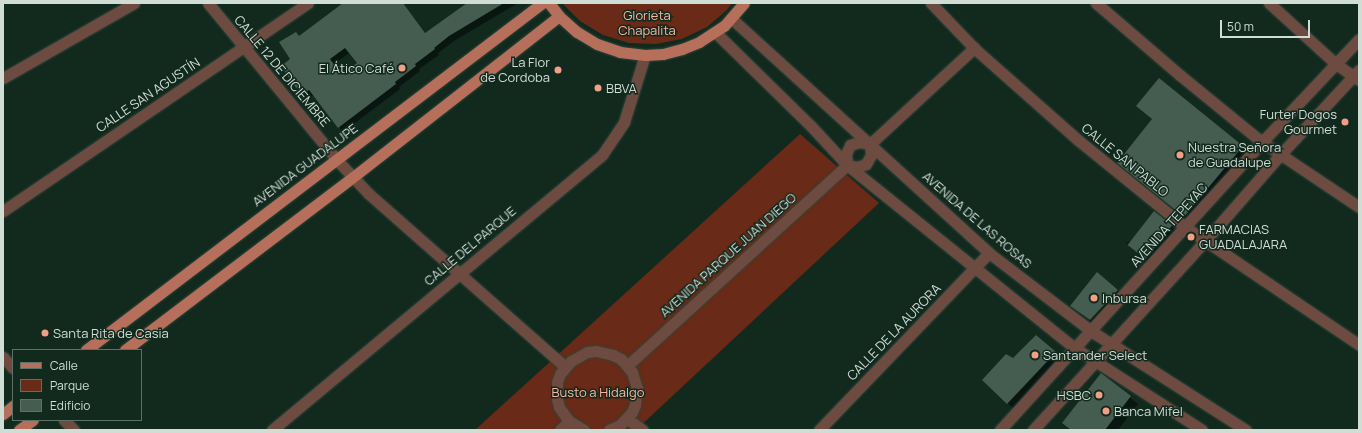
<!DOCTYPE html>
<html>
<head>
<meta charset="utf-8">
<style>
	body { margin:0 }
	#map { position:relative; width:1362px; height:433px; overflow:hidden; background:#12291e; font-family:Manrope,sans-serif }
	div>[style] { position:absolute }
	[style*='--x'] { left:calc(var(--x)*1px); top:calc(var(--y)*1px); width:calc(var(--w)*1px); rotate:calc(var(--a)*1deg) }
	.green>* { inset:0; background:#692a17 }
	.shadow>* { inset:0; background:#0007; transform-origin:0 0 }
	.building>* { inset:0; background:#455d50; transform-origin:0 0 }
	.roads { filter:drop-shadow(0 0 1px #30463b) drop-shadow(0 0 1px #30463b) }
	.minor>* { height:11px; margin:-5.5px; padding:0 5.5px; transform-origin:5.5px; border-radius:5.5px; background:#6d4b40 }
	.tertiary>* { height:11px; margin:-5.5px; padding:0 5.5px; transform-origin:5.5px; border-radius:5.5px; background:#6d4b40 }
	.primary>* { height:11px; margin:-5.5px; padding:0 5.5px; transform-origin:5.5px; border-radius:5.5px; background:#b66f5a }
	.dots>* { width:11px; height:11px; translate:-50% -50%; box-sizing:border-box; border:2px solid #12291e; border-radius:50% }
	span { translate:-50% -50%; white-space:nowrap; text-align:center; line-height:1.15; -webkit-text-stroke:3px #12291e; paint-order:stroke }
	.park-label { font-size:13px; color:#fab6a1 }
	.poi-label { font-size:13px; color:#cfddd5 }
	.right { translate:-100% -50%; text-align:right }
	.left { translate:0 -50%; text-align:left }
	.street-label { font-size:13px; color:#cfddd5 }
	.frame { position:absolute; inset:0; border:4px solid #cfddd5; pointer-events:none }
	.legend { position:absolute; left:12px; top:349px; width:130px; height:72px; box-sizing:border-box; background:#12291e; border:1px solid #5e7167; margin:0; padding:5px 7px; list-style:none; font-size:12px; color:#cfddd5 }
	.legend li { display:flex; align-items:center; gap:8px; height:20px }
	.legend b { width:20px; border:1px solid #5e7167 }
	.scale { position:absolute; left:1220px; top:20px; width:90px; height:18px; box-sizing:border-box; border:2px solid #cfddd5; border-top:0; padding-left:5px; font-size:12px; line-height:14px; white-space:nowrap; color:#cfddd5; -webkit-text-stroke:3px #12291e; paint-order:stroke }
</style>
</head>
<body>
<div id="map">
	<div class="green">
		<div style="clip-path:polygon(562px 3px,732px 3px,727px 10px,707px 27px,682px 39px,656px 44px,629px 43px,603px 35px,580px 21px)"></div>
		<div style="clip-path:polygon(800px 134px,879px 203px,636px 430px,475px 430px)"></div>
	</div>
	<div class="shadow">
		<div style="clip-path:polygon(evenodd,354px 3px,403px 3px,425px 33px,469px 3px,518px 3px,454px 41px,438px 53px,439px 55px,419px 69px,420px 71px,399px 87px,400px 89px,343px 132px,314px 95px,307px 99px,302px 94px,282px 66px,292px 60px,300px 37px,354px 3px,349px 53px,358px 64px,342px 75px,334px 64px,349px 53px)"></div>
		<div style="clip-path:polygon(1159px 79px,1252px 156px,1194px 226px,1118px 162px,1153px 120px,1138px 106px)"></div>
		<div style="clip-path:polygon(1171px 226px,1178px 233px,1151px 264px,1126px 243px)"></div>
		<div style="clip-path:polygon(1118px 290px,1125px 297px,1098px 327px,1071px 306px)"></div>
		<div style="left:1036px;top:336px;width:36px;height:69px;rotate:42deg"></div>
		<div style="clip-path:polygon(1101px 375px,1138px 404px,1118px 430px,1070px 430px,1064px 423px)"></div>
	</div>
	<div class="building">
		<div style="clip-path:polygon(evenodd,343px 3px,403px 3px,425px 33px,467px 3px,504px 3px,449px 36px,434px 48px,435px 49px,415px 64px,416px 66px,395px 82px,396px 84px,338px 128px,309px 90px,301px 95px,281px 66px,290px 59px,279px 42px,296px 32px,299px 36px,343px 3px,345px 48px,357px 63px,341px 74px,330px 59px,345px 48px)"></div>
		<div style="clip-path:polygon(1159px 78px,1243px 146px,1184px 217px,1117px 163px,1152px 119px,1136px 106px)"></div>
		<div style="left:1154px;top:211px;width:23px;height:43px;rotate:38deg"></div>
		<div style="clip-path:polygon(1097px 272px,1118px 290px,1090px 320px,1070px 306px)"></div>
		<div style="clip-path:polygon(1036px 335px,1056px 352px,1007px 404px,982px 380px,1006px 354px,1013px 358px)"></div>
		<div style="clip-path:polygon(1101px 373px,1131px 396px,1105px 430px,1071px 430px,1062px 423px)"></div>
	</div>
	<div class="roads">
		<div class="minor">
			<div style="--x:208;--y:3;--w:202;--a:50.6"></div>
			<div style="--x:336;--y:159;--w:48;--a:46.7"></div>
			<div style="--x:369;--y:194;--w:261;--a:41.4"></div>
			<div style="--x:931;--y:3;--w:62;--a:46.3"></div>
			<div style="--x:974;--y:48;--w:139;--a:41.5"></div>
			<div style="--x:1078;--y:140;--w:138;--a:39.1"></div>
			<div style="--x:1185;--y:227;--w:210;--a:34.1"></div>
			<div style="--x:1096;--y:3;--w:112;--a:40.7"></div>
			<div style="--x:1181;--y:76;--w:104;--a:39.2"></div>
			<div style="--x:1262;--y:142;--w:117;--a:33.8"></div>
			<div style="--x:1269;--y:3;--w:91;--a:42.3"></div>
			<div style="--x:1336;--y:64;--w:28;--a:35"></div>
			<div style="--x:3;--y:78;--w:151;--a:-29.8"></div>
			<div style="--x:847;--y:165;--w:11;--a:-95"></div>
			<div style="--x:846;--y:154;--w:10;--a:-66"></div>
			<div style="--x:850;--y:145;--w:9;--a:-18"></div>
			<div style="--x:859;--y:142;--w:11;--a:10"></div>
			<div style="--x:3;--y:211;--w:369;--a:-34.3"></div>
			<div style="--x:3;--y:357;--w:15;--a:48"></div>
			<div style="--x:628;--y:365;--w:297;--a:-42.4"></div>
			<div style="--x:847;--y:165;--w:10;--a:11"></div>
			<div style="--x:857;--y:167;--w:9;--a:-18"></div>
			<div style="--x:866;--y:164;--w:10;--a:-61"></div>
			<div style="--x:871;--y:155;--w:11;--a:-95"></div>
			<div style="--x:870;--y:144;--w:142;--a:-42.7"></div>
			<div style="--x:627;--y:419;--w:19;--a:35"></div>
			<div style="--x:64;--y:420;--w:14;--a:45"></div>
			<div style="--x:272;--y:430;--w:430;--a:-39.8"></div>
			<div style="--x:602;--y:155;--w:40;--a:-56"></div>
			<div style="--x:624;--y:122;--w:70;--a:-72.6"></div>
			<div style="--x:560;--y:430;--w:13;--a:-45"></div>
			<div style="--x:584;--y:430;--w:17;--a:-149"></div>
			<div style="--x:569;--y:421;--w:17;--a:-126"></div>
			<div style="--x:559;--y:407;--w:8;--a:-104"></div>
			<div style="--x:557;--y:399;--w:17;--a:-90"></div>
			<div style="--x:557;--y:382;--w:9;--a:-69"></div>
			<div style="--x:560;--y:374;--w:17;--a:-50"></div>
			<div style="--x:571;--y:361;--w:18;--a:-29"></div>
			<div style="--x:587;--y:352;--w:9;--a:-6"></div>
			<div style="--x:596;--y:351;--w:17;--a:13"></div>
			<div style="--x:613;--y:355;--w:9;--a:27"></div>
			<div style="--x:621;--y:359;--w:17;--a:50"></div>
			<div style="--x:632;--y:372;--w:17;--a:73"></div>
			<div style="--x:637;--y:388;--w:17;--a:97"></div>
			<div style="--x:635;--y:405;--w:8;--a:113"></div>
			<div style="--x:632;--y:412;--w:18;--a:133"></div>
			<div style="--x:620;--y:425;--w:12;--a:156"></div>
			<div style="--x:819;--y:430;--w:245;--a:-46.2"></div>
		</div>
		<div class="tertiary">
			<div style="--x:731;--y:18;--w:349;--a:42.3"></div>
			<div style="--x:989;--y:253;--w:128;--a:37.4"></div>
			<div style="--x:1091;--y:331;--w:184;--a:32.6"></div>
			<div style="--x:715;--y:32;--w:133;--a:44.4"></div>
			<div style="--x:810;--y:125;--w:54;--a:47.2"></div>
			<div style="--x:847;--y:165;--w:292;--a:38.8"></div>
			<div style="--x:1075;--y:348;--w:151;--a:32.8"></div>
			<div style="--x:1000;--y:430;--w:389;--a:-47.7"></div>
			<div style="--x:1262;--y:142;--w:141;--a:-46.7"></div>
			<div style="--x:1033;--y:430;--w:256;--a:-47.7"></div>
			<div style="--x:1205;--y:241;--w:114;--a:-48.9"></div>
			<div style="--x:1280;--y:155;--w:116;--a:-47.1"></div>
		</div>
		<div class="primary">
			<div style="--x:549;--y:3;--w:16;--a:52"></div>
			<div style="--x:559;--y:16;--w:24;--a:42"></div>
			<div style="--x:577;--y:32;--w:23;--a:31"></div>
			<div style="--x:597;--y:44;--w:24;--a:19"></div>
			<div style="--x:620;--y:52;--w:25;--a:7"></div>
			<div style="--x:645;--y:55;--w:18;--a:-3"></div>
			<div style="--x:663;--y:54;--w:20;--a:-15"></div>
			<div style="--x:682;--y:49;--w:18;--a:-22"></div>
			<div style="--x:699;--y:42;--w:30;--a:-33"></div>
			<div style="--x:724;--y:26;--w:30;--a:-49"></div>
			<div style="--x:86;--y:350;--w:573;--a:-37.27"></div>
			<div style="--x:125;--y:350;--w:286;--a:-37.2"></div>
			<div style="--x:353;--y:177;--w:261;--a:-38"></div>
			<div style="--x:3;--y:414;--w:13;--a:-39"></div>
			<div style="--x:19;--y:430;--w:17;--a:-36"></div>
		</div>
	</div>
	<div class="dots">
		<div style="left:402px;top:68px;background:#f39f85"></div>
		<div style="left:558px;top:70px;background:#f39f85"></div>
		<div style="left:598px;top:88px;background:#f39f85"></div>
		<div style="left:1345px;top:122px;background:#f39f85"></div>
		<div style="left:1180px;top:155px;background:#f39f85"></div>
		<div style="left:1191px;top:237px;background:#f39f85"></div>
		<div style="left:1094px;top:298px;background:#f39f85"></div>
		<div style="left:45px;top:333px;background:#f39f85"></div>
		<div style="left:1035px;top:355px;background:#f39f85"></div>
		<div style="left:1099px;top:395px;background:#f39f85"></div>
		<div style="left:1106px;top:411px;background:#f39f85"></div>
	</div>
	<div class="park-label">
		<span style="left:647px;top:23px">Glorieta<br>Chapalita</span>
		<span style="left:598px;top:392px">Busto a Hidalgo</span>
	</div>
	<div class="poi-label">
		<span class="right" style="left:550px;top:70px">La Flor<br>de Cordoba</span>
		<span class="right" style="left:394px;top:68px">El Ático Café</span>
		<span class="left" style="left:606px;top:88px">BBVA</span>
		<span class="right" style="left:1337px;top:122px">Furter Dogos<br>Gourmet</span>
		<span class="left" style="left:1188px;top:155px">Nuestra Señora<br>de Guadalupe</span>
		<span class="left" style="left:1199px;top:237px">FARMACIAS<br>GUADALAJARA</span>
		<span class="left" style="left:1102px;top:298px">Inbursa</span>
		<span class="left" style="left:53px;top:333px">Santa Rita de Casia</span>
		<span class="left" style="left:1043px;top:355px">Santander Select</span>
		<span class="right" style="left:1091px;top:395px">HSBC</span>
		<span class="left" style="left:1114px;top:411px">Banca Mifel</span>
	</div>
	<div class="street-label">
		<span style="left:282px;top:71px;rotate:50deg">CALLE 12 DE DICIEMBRE</span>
		<span style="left:148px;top:95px;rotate:-34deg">CALLE SAN AGUSTÍN</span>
		<span style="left:1125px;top:160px;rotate:39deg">CALLE SAN PABLO</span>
		<span style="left:305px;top:165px;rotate:-37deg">AVENIDA GUADALUPE</span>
		<span style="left:977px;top:220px;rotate:41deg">AVENIDA DE LAS ROSAS</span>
		<span style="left:1169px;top:225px;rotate:-48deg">AVENIDA TEPEYAC</span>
		<span style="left:470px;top:246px;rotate:-40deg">CALLE DEL PARQUE</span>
		<span style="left:728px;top:255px;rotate:-42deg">AVENIDA PARQUE JUAN DIEGO</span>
		<span style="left:894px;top:332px;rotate:-46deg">CALLE DE LA AURORA</span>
	</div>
	<div class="frame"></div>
	<ul class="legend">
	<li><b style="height:5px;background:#b66f5a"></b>Calle</li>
	<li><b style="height:11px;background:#692a17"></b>Parque</li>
	<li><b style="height:11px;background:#455d50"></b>Edificio</li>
	</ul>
	<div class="scale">50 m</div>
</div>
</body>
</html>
